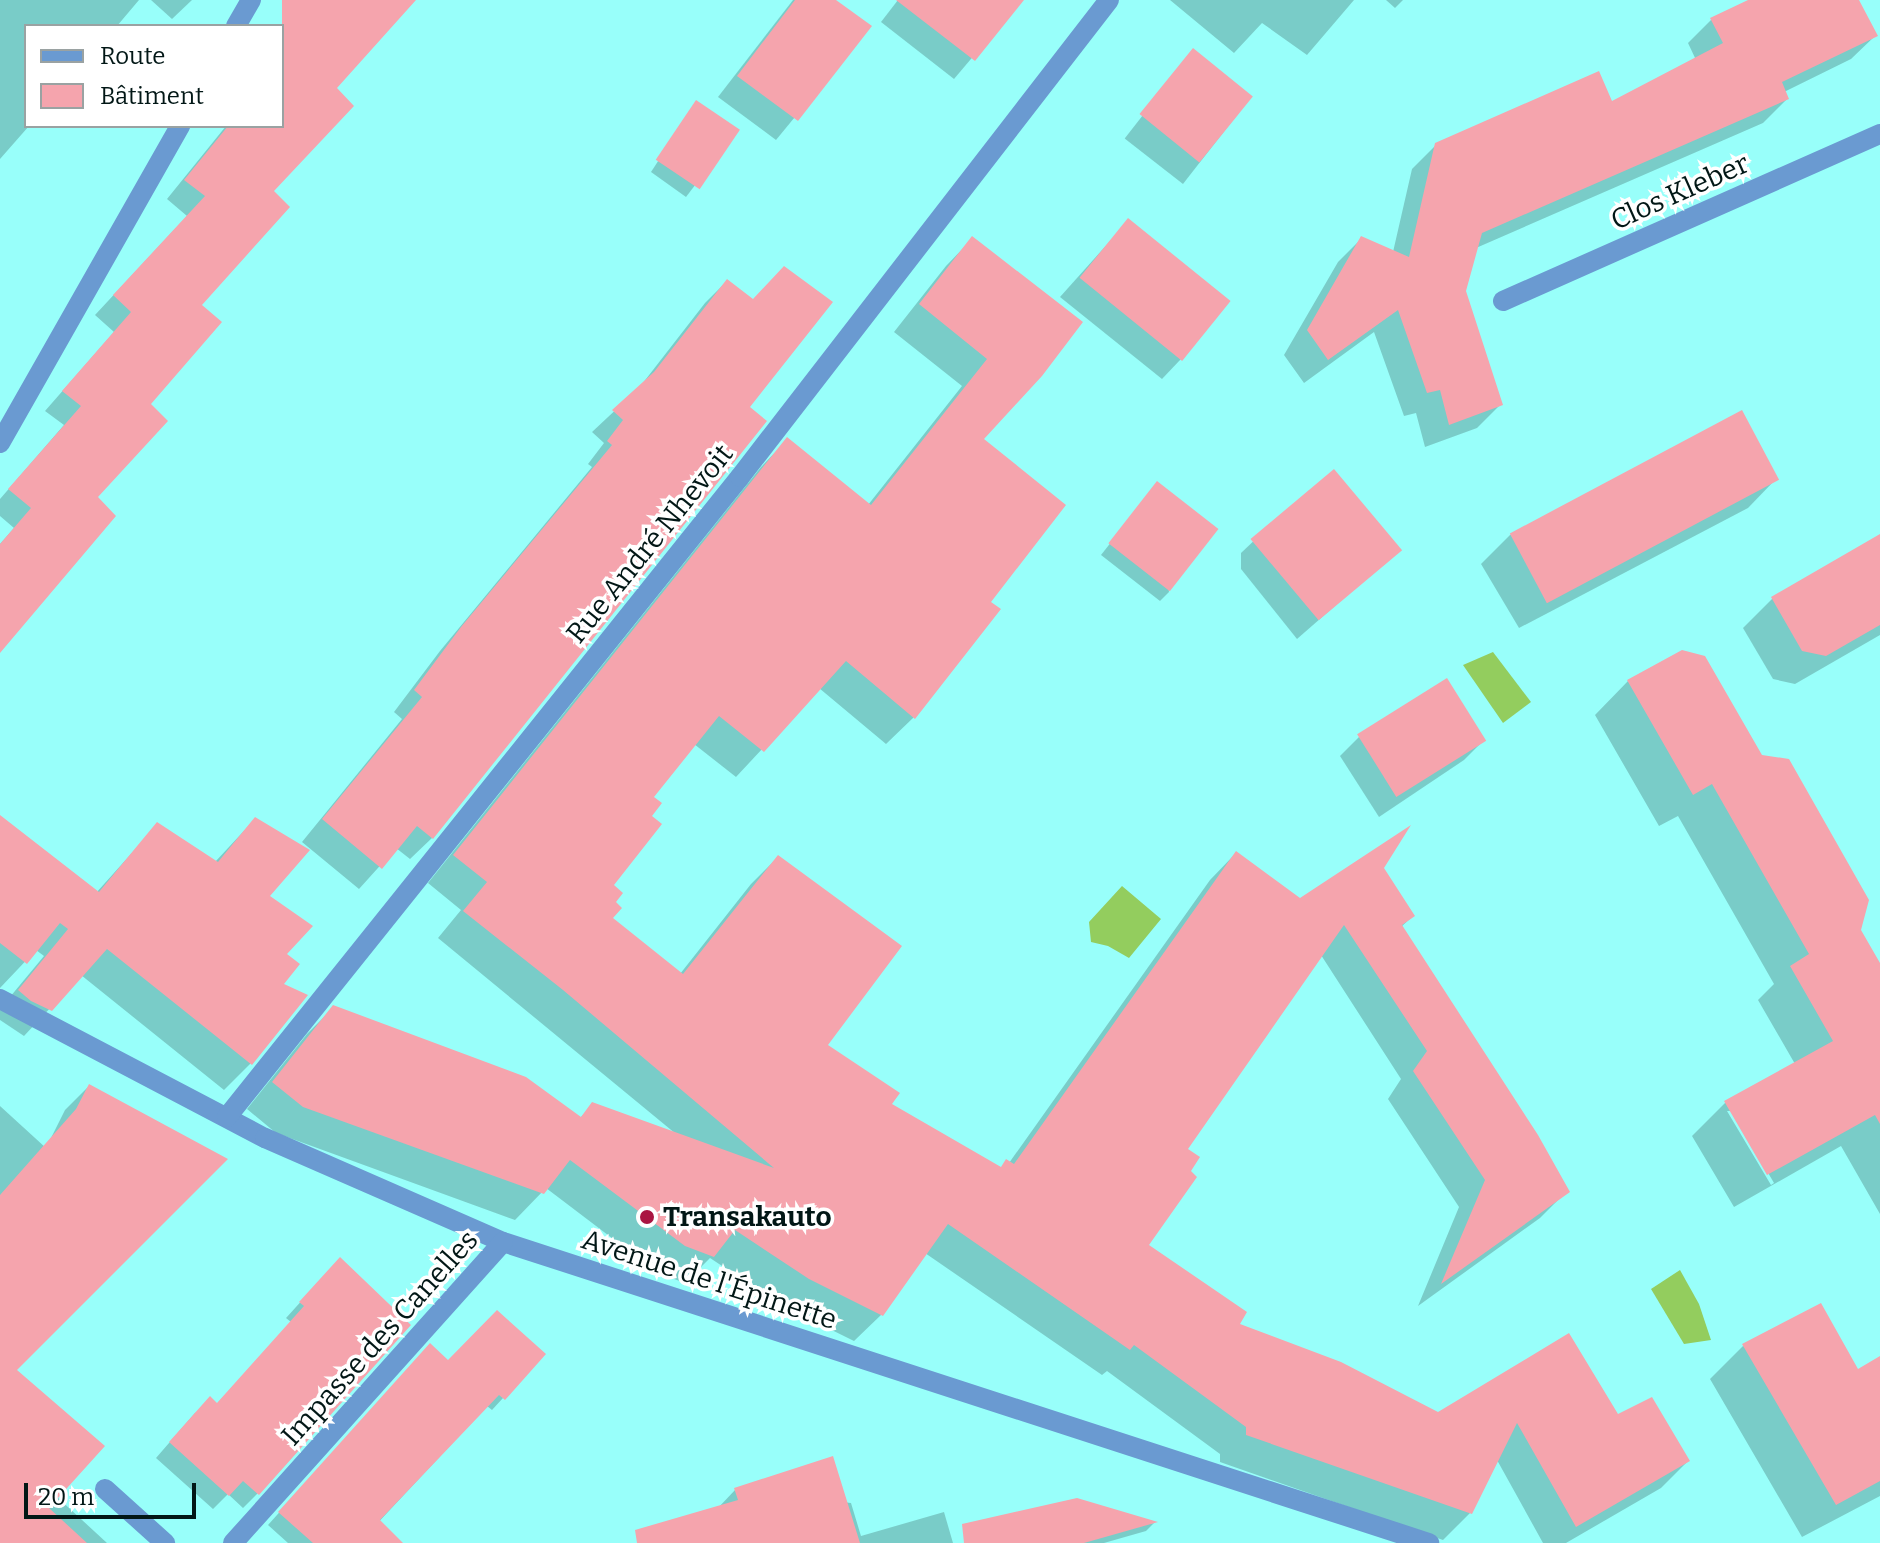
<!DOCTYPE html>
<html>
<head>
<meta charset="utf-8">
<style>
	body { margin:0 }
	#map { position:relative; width:1880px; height:1543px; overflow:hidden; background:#98fffa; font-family:Bitter,serif }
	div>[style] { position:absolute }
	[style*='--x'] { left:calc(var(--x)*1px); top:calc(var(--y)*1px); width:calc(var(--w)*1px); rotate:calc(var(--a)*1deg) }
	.water>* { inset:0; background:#93cd5e }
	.shadow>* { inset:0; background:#0003; transform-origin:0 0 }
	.building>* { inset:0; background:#f5a4ad; transform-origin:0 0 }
	.minor>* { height:20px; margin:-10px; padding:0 10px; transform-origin:10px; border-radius:10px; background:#6a9ad1 }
	.dots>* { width:22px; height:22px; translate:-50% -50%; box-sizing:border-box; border:4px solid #fff; border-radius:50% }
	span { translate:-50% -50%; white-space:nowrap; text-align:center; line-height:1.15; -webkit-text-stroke:7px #fff; paint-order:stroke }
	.street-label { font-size:28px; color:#021716 }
	.poi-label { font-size:28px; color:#021716; font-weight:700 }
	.left { translate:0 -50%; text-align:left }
	.legend { position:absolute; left:24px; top:24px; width:260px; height:104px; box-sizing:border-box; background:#fff; border:2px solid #9aa2a2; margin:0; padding:10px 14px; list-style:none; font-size:24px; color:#021716 }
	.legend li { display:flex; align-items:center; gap:16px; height:40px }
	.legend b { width:40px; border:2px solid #9aa2a2 }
	.scale { position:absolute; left:24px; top:1483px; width:172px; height:36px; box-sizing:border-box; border:4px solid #021716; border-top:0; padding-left:10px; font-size:24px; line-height:28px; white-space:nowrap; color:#021716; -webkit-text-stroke:6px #fff; paint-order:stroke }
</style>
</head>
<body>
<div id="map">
	<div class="water">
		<div style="clip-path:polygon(1493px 652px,1531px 702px,1503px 723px,1463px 665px)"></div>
		<div style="clip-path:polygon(1122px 886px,1161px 919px,1129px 958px,1108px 946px,1091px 942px,1089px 922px)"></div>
		<div style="clip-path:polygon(1680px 1270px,1699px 1304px,1711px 1340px,1684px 1344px,1651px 1289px)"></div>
	</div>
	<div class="shadow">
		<div style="clip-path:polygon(0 0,139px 0,117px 26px,26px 26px,29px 126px,0 159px)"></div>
		<div style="clip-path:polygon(151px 0,192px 0,172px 19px)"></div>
		<div style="clip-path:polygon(315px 0,413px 0,334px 88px,199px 305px,95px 497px,0 650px,0 544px,14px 528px,0 516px,0 499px,64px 425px,45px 411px,114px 332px,95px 315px,187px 216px,167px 199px,226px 126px,282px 126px,282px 36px)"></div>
		<div style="clip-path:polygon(793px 0,833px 0,869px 27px,776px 140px,718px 97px)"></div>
		<div style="clip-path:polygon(898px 0,1021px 0,954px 79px,881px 22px)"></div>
		<div style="clip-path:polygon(1170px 0,1354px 0,1307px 55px,1262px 23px,1234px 53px)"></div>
		<div style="clip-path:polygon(1386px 0,1403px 0,1395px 8px)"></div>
		<div style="clip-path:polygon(1752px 0,1857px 0,1875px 36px,1851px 59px,1784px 92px,1787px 99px,1763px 123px,1476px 248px,1464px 291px,1501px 404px,1477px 428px,1425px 447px,1416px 413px,1404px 416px,1374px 332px,1304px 383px,1284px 355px,1338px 262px,1362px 238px,1393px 252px,1412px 169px,1437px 144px,1611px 103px,1696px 60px,1688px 43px,1711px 20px)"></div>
		<div style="left:1193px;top:51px;width:74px;height:111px;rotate:38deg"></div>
		<div style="clip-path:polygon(696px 103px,737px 130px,686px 197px,651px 172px)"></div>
		<div style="clip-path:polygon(1128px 221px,1181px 359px,1162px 379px,1060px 297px)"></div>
		<div style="clip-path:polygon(972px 239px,1080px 323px,981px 439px,988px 602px,998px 610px,913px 718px,886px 744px,819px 688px,736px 777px,694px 744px,651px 797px,611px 886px,611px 918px,680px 974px,751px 884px,778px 857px,825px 1045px,889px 1105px,1000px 1168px,1009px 1163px,1210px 880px,1236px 853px,1300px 901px,1382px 868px,1413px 916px,1401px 927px,1567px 1191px,1540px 1218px,1418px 1306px,1459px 1207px,1388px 1099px,1401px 1079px,1321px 955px,1185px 1149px,1147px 1245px,1237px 1325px,1438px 1415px,1618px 1417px,1688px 1461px,1661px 1488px,1566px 1543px,1543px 1543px,1497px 1460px,1470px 1513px,1443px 1540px,1220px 1462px,1220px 1454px,1107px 1371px,1102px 1375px,925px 1253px,881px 1315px,854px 1341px,781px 1305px,710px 1258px,685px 1283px,658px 1273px,546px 1188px,515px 1220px,276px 1133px,247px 1109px,307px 1034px,334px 1007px,580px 1118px,593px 1105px,676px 1134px,438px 938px,461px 910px,428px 883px,761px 467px,787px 440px,868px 505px,962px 386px,894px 332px,946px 266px)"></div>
		<div style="clip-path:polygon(727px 281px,752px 301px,747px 407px,432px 838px,410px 859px,396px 848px,359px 889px,302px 842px,402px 719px,394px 712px,440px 651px,592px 467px,588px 464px,604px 443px,592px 432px,639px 388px,705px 303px)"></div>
		<div style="clip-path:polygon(1776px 479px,1748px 508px,1519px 628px,1481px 564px,1510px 535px)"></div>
		<div style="clip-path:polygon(1157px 484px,1169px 592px,1160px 601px,1101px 555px)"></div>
		<div style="clip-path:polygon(1261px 534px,1399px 550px,1297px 639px,1241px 569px,1241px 553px)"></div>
		<div style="clip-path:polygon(1880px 536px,1880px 635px,1795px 684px,1773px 679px,1743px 628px,1772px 599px)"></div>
		<div style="clip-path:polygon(evenodd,1628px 681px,1859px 931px,1880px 967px,1880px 1214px,1841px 1146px,1734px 1207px,1692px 1136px,1725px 1103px,1795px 1064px,1758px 1000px,1774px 984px,1678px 816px,1659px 826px,1595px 715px,1628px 681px,1727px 1111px,1732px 1111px,1774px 1183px,1771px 1185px,1727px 1111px)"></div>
		<div style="clip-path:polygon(1360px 736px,1484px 740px,1464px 760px,1379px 817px,1340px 756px)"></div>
		<div style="clip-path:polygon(0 818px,96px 893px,157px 825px,215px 862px,255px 819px,280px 985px,305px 995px,250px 1064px,224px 1090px,81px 975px,24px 1036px,0 1020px,0 1009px,44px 956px,36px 950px,0 988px)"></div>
		<div style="clip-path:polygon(89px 1086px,14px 1370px,56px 1496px,107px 1543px,0 1543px,0 1106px,46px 1148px,65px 1110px)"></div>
		<div style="clip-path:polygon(325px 1275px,258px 1493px,243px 1508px,228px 1494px,213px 1509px,156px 1458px,195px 1413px,216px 1405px,291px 1322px,286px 1318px)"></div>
		<div style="clip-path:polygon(497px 1313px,503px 1398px,492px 1410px,487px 1406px,359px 1543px,288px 1543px,268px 1525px,419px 1357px,448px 1362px)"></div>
		<div style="clip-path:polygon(1743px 1346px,1857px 1372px,1880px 1359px,1880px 1496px,1802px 1537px,1710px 1379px)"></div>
		<div style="clip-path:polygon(735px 1490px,851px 1503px,861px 1536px,944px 1512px,953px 1543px,666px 1543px,717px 1509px)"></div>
		<div style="clip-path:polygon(1154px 1523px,1146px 1531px,1104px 1543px,1029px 1543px)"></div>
	</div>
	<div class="building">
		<div style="clip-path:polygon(282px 0,416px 0,337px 88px,354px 106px,274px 191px,290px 207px,202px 305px,222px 322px,151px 404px,168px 421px,98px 497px,116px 516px,0 653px,0 544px,31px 508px,8px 489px,81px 406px,62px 391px,131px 312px,113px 295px,205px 196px,184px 180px,228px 126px,282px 126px)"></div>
		<div style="clip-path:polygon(795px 0,836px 0,872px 26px,798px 121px,737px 76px)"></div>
		<div style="clip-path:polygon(896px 0,1024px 0,975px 61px)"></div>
		<div style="clip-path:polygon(1748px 0,1859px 0,1878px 36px,1782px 82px,1789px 99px,1482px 233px,1466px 291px,1503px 405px,1449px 425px,1440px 390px,1427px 393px,1398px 310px,1328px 360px,1307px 330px,1361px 236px,1409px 257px,1435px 143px,1599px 71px,1612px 101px,1723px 43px,1710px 18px)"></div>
		<div style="left:1193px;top:48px;width:77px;height:85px;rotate:39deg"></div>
		<div style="left:696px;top:100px;width:53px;height:72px;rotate:34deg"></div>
		<div style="left:1128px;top:218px;width:132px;height:77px;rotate:39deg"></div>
		<div style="clip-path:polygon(972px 236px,1083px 322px,1042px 376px,984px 439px,1066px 505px,991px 602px,1001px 609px,915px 719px,846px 661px,764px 752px,719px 716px,654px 797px,662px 803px,652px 816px,662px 824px,614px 885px,623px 893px,616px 902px,622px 908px,613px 918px,683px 974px,778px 855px,902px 946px,828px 1045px,900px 1093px,892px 1104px,1001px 1167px,1006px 1159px,1014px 1164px,1236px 851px,1300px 898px,1411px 825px,1384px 868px,1415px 916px,1402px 925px,1538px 1135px,1570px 1192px,1441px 1284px,1485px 1180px,1413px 1071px,1427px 1051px,1344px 925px,1188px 1149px,1200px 1157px,1191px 1171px,1197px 1177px,1149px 1245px,1247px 1312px,1240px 1324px,1341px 1362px,1438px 1412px,1569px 1333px,1618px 1414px,1652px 1397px,1690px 1461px,1576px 1527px,1517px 1423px,1472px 1514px,1246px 1435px,1246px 1427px,1134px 1345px,1130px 1350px,948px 1224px,883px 1316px,809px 1279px,735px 1230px,714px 1257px,685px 1246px,570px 1160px,544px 1194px,303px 1107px,272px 1082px,333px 1005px,526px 1077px,581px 1117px,592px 1102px,774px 1168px,563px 990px,463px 911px,487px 882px,453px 855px,787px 437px,871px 505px,987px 359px,919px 304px)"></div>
		<div style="clip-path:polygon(784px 266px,833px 302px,750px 407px,767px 421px,433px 839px,417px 826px,382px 869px,322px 819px,422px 697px,414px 690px,461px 627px,612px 445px,607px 441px,623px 420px,612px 410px,654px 372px,727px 279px,753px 299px)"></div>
		<div style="left:1742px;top:410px;width:79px;height:263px;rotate:62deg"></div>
		<div style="left:1334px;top:469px;width:106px;height:109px;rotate:50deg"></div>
		<div style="left:1157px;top:481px;width:78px;height:79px;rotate:38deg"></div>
		<div style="clip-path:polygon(1880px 534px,1880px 625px,1826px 656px,1802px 651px,1771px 597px)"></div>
		<div style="clip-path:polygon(1682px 650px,1705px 656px,1762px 755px,1789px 759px,1869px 900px,1861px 930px,1880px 963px,1880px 1124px,1875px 1115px,1767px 1175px,1724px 1101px,1833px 1041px,1790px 966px,1809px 954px,1712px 784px,1693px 795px,1627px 680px)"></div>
		<div style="left:1447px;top:678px;width:74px;height:106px;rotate:58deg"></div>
		<div style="clip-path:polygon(0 815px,99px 892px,157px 822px,218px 862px,255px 817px,310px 850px,270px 896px,313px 926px,287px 954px,300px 964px,284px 984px,308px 995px,252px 1065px,107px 949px,52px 1011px,31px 1001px,18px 990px,68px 929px,60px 923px,27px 964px,0 943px)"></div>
		<div style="clip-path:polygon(89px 1084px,228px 1159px,17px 1370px,105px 1446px,49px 1508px,87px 1543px,0 1543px,0 1195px,76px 1109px)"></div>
		<div style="clip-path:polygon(340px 1257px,411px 1325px,259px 1495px,243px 1481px,229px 1496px,169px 1442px,210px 1396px,217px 1403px,304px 1306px,299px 1302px)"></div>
		<div style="clip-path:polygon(1821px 1303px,1858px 1369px,1880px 1356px,1880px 1481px,1836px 1505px,1742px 1344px)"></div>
		<div style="clip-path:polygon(497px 1310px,546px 1354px,505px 1400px,499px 1395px,380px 1520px,403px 1543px,313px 1543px,278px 1512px,430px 1343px,448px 1360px)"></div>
		<div style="clip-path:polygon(833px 1456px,860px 1543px,637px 1543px,635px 1530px,738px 1500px,734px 1488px)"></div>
		<div style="clip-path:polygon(1077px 1498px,1158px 1522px,1084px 1543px,964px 1543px,962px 1524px)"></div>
	</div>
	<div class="minor">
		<div style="--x:236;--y:26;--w:30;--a:-60"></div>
		<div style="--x:1503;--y:301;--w:412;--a:-23.9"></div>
		<div style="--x:0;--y:443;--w:365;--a:-60.4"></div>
		<div style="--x:0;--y:999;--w:299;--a:27.7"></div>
		<div style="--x:265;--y:1138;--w:260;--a:23.6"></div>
		<div style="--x:503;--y:1242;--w:974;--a:18.01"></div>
		<div style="--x:227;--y:1117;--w:820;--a:-51.29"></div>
		<div style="--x:740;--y:477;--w:603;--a:-52.28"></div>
		<div style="--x:105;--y:1489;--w:81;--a:42"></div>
		<div style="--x:233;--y:1543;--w:404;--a:-48.1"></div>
	</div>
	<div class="dots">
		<div style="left:647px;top:1217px;background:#aa1542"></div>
	</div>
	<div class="street-label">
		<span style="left:1680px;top:192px;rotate:-24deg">Clos Kleber</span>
		<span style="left:650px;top:544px;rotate:-51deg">Rue André Nhevoit</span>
		<span style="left:709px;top:1280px;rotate:18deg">Avenue de l'Épinette</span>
		<span style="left:380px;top:1338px;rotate:-48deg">Impasse des Canelles</span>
	</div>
	<div class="poi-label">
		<span class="left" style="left:663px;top:1217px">Transakauto</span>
	</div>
	<ul class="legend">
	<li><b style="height:10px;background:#6a9ad1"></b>Route</li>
	<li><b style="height:22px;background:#f5a4ad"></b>Bâtiment</li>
	</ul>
	<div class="scale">20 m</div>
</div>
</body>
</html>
